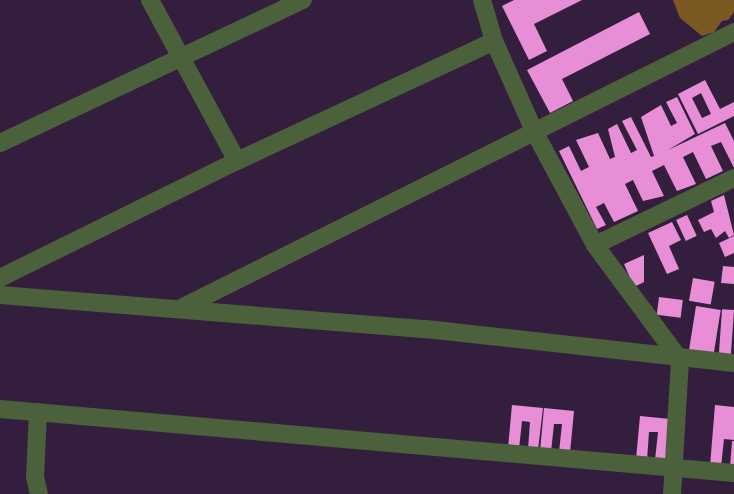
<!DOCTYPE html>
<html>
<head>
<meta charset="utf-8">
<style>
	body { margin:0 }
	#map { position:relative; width:734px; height:494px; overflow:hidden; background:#331f3d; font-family:"Noto Sans",sans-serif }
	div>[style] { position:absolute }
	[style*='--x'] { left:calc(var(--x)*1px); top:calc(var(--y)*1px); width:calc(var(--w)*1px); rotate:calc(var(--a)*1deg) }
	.forest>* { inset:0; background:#7b5721 }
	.building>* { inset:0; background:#e78ed7; transform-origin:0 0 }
	.minor>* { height:18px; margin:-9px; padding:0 9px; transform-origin:9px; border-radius:9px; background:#4b613c }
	span { translate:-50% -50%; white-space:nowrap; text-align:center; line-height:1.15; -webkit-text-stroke:6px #291532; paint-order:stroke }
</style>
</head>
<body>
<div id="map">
	<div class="forest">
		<div style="clip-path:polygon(673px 0,734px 0,734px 12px,728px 20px,722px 21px,714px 32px,702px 36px,680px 18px)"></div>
	</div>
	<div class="building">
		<div style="clip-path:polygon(514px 0,582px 0,534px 24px,547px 51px,529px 60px,502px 6px)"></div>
		<div style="clip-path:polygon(639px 12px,650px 34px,562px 79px,573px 101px,550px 113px,527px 70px)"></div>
		<div style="clip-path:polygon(evenodd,705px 80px,720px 109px,734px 102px,734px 116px,698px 134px,678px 94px,705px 80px,701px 93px,711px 114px,702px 118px,692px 98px,701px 93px)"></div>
		<div style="clip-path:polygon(677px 97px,695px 134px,668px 150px,725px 123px,734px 141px,734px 168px,721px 142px,711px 146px,723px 171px,706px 179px,693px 152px,683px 157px,696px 184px,677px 191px,664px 165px,652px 171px,664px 196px,643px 201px,633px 180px,625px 184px,638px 211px,614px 222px,604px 203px,596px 207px,606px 225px,597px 229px,559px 151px,569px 146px,581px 171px,589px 167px,576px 140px,598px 133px,610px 159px,615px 157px,608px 129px,617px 124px,631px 153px,637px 150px,622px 121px,631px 117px,651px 157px,654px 156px,641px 117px,661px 105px,671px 126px,677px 123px,666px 102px)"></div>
		<div style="clip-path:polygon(724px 195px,734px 235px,729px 238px,725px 231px,716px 238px,711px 229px,704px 232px,698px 220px,714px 212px,711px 201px)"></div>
		<div style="left:687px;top:215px;width:23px;height:12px;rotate:65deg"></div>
		<div style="clip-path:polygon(672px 222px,681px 240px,669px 246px,679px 269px,667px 274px,648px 233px)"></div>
		<div style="clip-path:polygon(734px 236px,734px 253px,725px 257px,719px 243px)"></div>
		<div style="clip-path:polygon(644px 255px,644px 282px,634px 287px,624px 264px)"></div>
		<div style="clip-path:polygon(723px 266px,734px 267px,734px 284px,721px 283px)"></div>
		<div style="left:693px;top:278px;width:22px;height:23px;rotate:10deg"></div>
		<div style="left:659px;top:297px;width:24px;height:18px;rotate:7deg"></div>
		<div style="left:696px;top:306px;width:25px;height:45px;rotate:9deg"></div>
		<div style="left:734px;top:310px;width:46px;height:12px;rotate:94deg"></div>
		<div style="clip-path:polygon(512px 405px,543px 408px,538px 450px,528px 449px,530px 422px,522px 421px,519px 449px,508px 448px)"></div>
		<div style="clip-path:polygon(715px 405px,734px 407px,734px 440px,724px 439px,721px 467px,710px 466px)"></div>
		<div style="clip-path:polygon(544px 408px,574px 411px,570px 453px,559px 452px,562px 424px,554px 424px,551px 452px,540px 451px)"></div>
		<div style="clip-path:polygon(640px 416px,670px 419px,666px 461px,655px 460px,658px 432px,649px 432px,647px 460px,636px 459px)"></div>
		<div style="clip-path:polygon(732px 441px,734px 441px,734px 468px,730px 467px)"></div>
	</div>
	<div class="minor">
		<div style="--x:150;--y:0;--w:183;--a:61.6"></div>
		<div style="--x:482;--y:0;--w:43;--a:73.7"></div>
		<div style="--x:494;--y:41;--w:98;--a:66"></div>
		<div style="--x:534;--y:131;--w:129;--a:61.8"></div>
		<div style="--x:595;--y:245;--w:143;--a:53.5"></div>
		<div style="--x:680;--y:360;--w:134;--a:93.4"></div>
		<div style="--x:0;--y:143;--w:335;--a:-25.3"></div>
		<div style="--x:595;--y:245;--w:154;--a:-25.7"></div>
		<div style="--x:0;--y:278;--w:264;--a:-26.3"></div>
		<div style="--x:237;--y:161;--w:284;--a:-25"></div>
		<div style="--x:0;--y:295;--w:427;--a:4.6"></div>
		<div style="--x:426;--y:329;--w:310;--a:6.3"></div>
		<div style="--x:183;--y:307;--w:616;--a:-26.52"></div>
		<div style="--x:0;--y:409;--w:737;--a:4.98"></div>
		<div style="--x:38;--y:412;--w:65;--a:92.6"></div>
		<div style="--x:35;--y:477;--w:17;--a:77"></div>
	</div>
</div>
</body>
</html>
